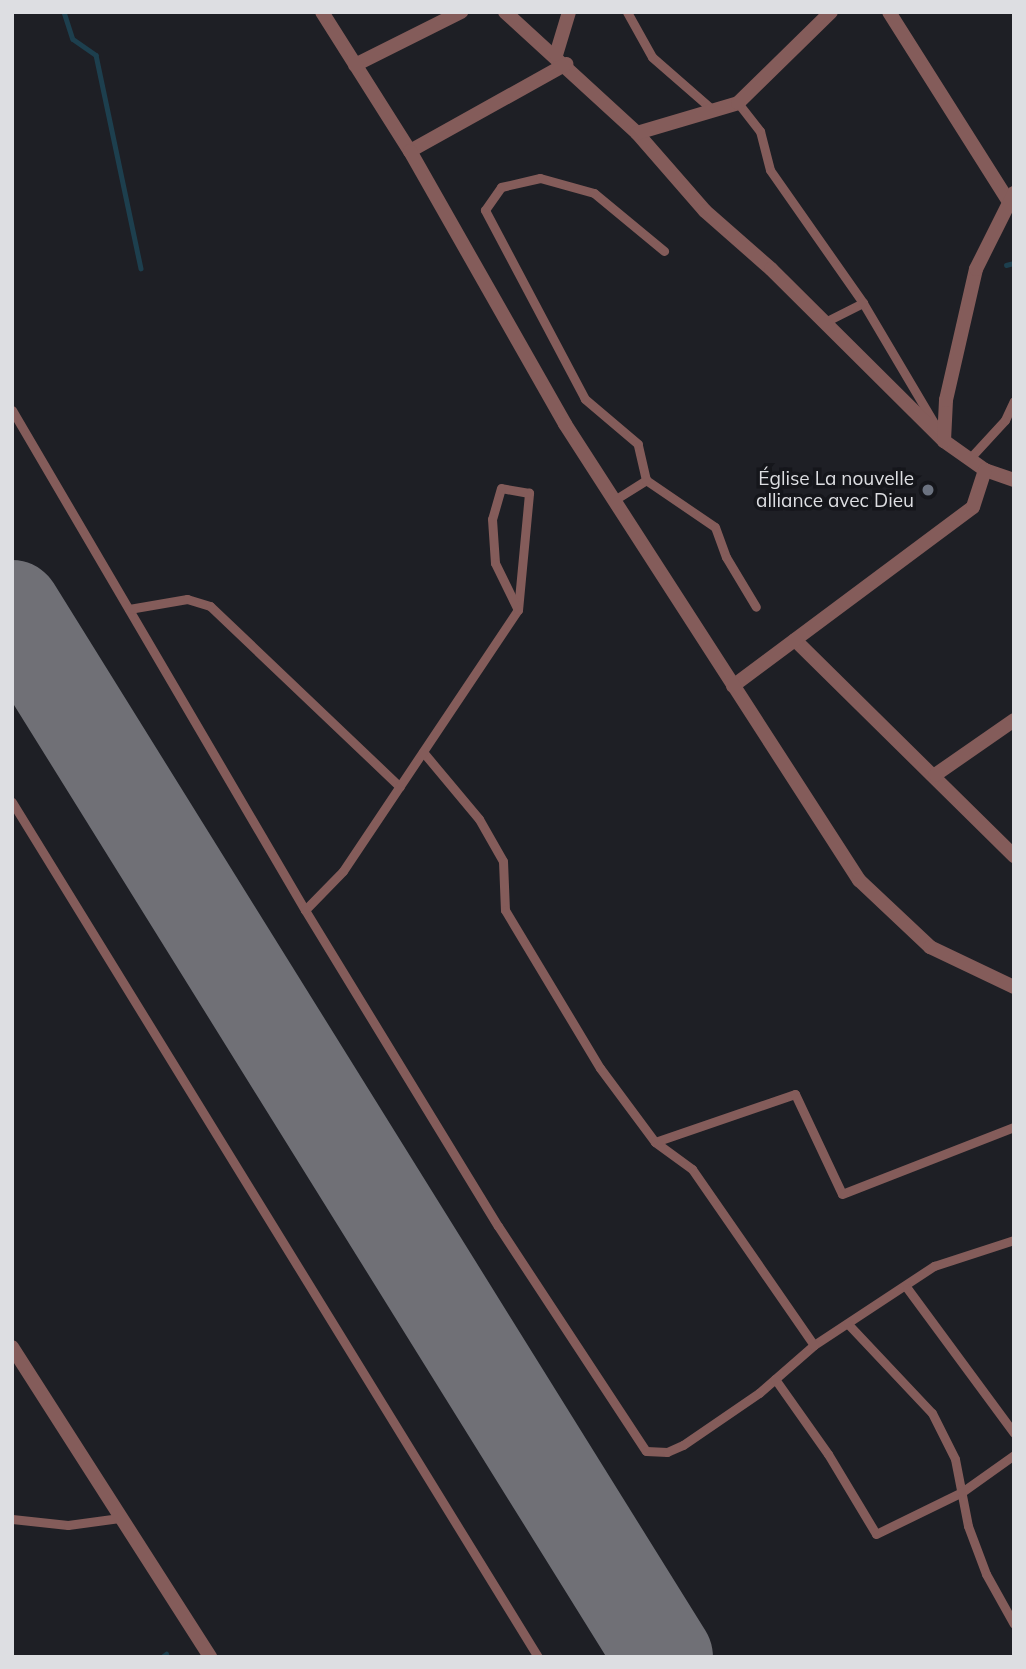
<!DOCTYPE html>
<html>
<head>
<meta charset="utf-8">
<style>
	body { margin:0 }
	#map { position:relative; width:1026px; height:1669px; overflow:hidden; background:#1e1f25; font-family:Mulish,sans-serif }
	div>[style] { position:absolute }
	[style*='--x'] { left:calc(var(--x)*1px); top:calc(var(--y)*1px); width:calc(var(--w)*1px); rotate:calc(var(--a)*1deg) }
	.stream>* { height:4.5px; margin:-2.25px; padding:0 2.25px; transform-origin:2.25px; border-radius:2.25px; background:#1d3f4e }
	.runway>* { height:98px; margin:-49px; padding:0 49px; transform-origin:49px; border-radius:49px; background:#707076 }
	.service>* { height:9px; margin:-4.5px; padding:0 4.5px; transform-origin:4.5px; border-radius:4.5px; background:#845c5a }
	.minor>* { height:14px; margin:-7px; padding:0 7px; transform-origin:7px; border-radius:7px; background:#845c5a }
	.tertiary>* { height:14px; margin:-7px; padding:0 7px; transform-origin:7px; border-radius:7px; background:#845c5a }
	.dots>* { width:19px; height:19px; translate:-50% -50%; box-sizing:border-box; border:4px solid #15161b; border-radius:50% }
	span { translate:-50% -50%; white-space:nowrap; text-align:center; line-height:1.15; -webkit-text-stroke:7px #15161b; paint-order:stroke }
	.poi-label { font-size:19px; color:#dddee2 }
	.right { translate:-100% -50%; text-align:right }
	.frame { position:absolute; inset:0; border:14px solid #dddee2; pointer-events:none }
</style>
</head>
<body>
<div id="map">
	<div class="stream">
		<div style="--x:64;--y:12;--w:28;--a:72"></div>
		<div style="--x:73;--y:39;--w:28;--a:35"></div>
		<div style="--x:96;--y:55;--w:218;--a:78.1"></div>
		<div style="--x:1006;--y:265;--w:8;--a:-14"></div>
		<div style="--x:162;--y:1657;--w:5;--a:-37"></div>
	</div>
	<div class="runway">
		<div style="--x:12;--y:609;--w:1234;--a:58.11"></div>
	</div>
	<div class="service">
		<div style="--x:627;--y:12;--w:51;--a:60.9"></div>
		<div style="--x:652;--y:57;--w:82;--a:41.1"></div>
		<div style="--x:738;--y:103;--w:36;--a:52"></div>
		<div style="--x:760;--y:131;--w:40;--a:75.6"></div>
		<div style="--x:770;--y:170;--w:162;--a:55"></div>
		<div style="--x:863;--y:303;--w:145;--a:59.4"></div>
		<div style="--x:823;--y:323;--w:45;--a:-26.6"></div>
		<div style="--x:12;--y:410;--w:580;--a:59.63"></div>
		<div style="--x:305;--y:910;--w:370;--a:58.6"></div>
		<div style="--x:498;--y:1226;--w:269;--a:56.7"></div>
		<div style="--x:646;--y:1451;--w:21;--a:3"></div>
		<div style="--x:667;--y:1452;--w:17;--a:-24"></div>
		<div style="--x:683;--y:1445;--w:92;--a:-34.4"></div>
		<div style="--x:759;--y:1393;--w:73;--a:-41.1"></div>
		<div style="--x:814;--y:1345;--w:144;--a:-33.4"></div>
		<div style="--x:934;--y:1266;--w:84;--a:-18"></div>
		<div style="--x:971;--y:457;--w:50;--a:-47.4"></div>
		<div style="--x:1005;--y:420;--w:21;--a:-65"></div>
		<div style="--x:646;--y:480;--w:83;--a:34.3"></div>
		<div style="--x:715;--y:527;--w:32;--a:70"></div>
		<div style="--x:726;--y:557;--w:58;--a:59"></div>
		<div style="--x:616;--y:499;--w:36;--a:-32"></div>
		<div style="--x:646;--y:480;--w:37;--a:-103"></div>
		<div style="--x:638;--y:444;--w:70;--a:-139.7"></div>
		<div style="--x:585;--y:399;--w:214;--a:-117.9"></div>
		<div style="--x:485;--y:210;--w:28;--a:-55"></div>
		<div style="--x:501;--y:187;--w:40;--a:-13"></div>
		<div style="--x:540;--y:178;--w:56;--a:15.5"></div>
		<div style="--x:594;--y:193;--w:91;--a:39.6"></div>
		<div style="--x:129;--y:609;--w:59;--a:-9.8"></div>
		<div style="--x:187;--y:599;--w:24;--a:17"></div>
		<div style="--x:210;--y:606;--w:262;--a:43.6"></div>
		<div style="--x:423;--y:752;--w:87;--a:50.1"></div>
		<div style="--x:479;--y:819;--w:48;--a:60.3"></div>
		<div style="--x:503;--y:861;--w:49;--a:87.7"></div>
		<div style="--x:505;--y:910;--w:184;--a:59"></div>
		<div style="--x:600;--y:1068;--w:92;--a:53.4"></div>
		<div style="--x:655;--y:1142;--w:46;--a:36.1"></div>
		<div style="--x:692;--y:1169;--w:214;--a:55.3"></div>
		<div style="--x:12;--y:802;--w:1004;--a:58.4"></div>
		<div style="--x:305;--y:910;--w:54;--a:-45.7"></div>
		<div style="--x:343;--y:871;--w:314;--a:-56.2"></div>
		<div style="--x:518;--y:610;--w:118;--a:-84.6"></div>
		<div style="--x:529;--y:493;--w:28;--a:-170"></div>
		<div style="--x:501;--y:488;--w:32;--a:106"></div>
		<div style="--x:492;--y:519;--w:44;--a:86.1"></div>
		<div style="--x:495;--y:563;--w:52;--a:63.9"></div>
		<div style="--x:655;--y:1142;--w:148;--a:-18.9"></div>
		<div style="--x:795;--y:1094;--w:110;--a:64.8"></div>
		<div style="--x:842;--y:1194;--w:185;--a:-21.3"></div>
		<div style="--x:907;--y:1288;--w:180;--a:53.6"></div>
		<div style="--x:848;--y:1324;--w:122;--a:46.7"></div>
		<div style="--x:932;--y:1413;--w:51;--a:63.4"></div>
		<div style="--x:955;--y:1459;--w:68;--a:79"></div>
		<div style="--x:968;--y:1526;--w:51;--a:69.4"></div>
		<div style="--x:986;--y:1574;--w:57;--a:60.8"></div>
		<div style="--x:775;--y:1379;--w:92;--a:54.8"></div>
		<div style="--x:828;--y:1454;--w:93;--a:59"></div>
		<div style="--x:876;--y:1534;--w:96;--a:-26"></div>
		<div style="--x:962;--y:1492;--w:64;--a:-35.4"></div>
		<div style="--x:12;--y:1519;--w:56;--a:6.1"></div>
		<div style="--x:68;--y:1525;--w:52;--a:-7.7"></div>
	</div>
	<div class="minor">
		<div style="--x:505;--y:12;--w:179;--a:42.5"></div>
		<div style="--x:637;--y:133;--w:103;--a:48.9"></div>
		<div style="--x:705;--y:211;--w:88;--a:41.3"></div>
		<div style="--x:771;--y:269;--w:244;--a:44.8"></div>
		<div style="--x:944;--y:441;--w:50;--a:35.3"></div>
		<div style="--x:985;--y:470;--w:31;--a:19"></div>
		<div style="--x:889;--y:12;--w:222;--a:57.7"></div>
		<div style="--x:556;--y:55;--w:45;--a:-73.2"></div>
		<div style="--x:355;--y:65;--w:119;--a:-26.6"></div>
		<div style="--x:637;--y:133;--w:105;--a:-16.5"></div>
		<div style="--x:738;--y:103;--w:130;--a:-44.4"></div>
		<div style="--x:410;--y:151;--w:179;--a:-29.1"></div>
		<div style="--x:944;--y:441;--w:41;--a:-87.2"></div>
		<div style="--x:946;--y:400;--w:134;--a:-77.1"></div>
		<div style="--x:976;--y:269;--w:85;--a:-63.4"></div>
		<div style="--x:795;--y:640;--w:308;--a:44.6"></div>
		<div style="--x:733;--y:686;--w:299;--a:-36.7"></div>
		<div style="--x:973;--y:507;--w:39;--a:-72"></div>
		<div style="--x:935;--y:775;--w:96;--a:-34.8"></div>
	</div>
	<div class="tertiary">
		<div style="--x:322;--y:12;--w:165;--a:57.7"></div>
		<div style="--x:410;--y:151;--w:314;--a:60.4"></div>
		<div style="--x:565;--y:424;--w:543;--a:57.19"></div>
		<div style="--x:859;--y:880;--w:98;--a:43.3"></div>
		<div style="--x:930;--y:947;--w:93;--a:25.5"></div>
		<div style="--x:12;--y:1347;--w:368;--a:57.4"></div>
	</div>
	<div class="dots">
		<div style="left:928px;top:490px;background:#6b7280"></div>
	</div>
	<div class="poi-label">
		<span class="right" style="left:914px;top:490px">Église La nouvelle<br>alliance avec Dieu</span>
	</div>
	<div class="frame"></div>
</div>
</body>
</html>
